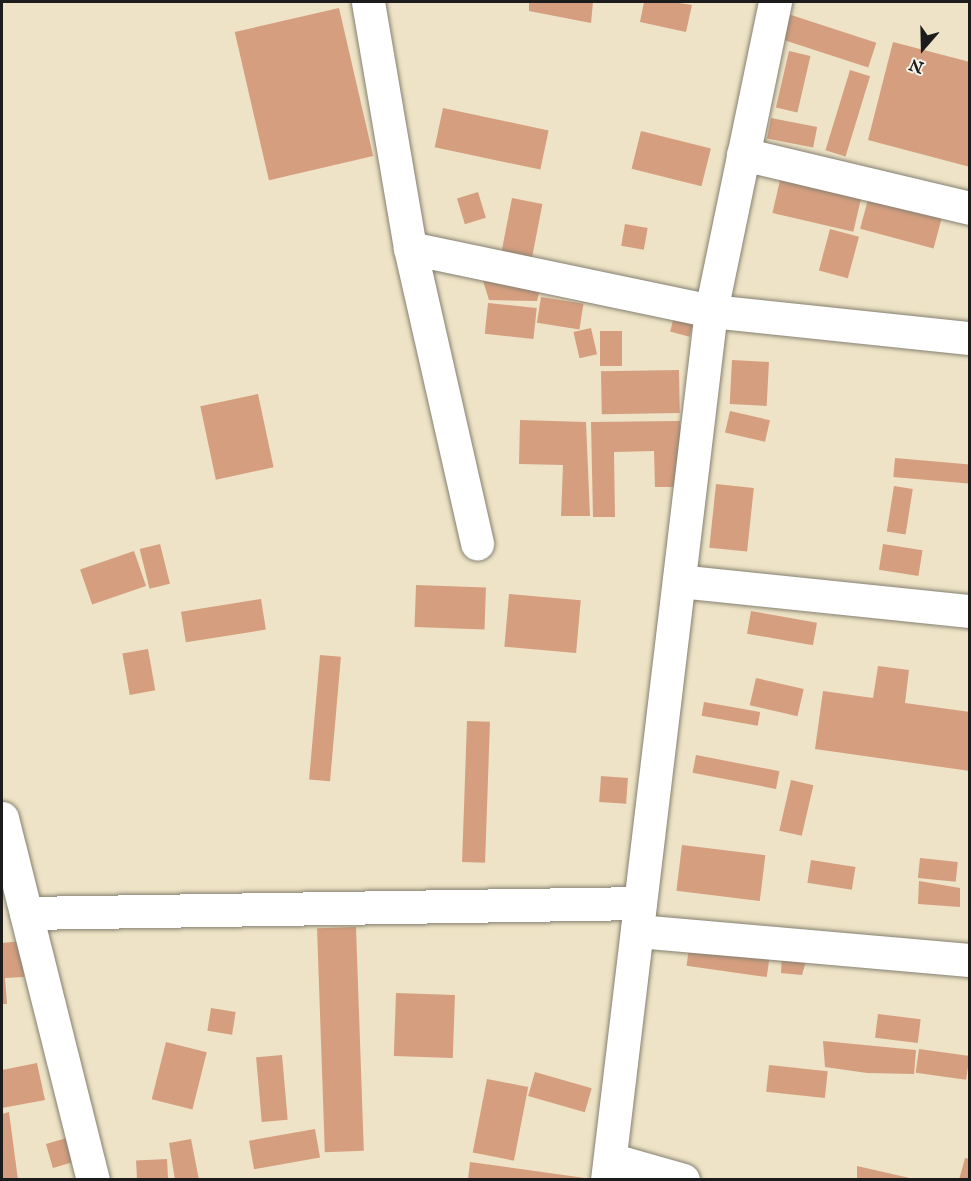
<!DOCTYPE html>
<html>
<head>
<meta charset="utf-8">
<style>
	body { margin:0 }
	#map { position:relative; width:971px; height:1181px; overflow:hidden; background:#eee3c6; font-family:"IM FELL English",serif }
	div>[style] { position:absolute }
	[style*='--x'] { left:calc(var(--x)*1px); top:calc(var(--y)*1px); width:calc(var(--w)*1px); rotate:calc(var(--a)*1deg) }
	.building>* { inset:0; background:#d59e7f; transform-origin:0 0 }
	.roads { filter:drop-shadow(0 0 2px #858071) drop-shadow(0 0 2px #858071) }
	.street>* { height:33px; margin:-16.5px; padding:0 16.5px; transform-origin:16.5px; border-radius:16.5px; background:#fff }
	span { translate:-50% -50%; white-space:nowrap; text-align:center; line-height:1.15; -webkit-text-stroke:4.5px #f7f3e8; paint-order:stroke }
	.frame { position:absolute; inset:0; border:3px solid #1c1c1c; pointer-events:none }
	.north { position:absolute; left:893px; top:18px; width:60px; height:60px; -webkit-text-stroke:4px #f7f3e8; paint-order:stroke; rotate:200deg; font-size:16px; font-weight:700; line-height:24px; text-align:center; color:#1c1c1c }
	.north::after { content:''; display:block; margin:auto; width:21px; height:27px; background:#1c1c1c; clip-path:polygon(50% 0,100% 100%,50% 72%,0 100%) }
</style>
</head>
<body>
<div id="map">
	<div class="building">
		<div style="clip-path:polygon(529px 2px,593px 2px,591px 23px,529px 11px)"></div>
		<div style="clip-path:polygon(644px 2px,673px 2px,692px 5px,686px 32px,640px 22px)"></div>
		<div style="left:339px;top:8px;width:152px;height:107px;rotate:77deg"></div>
		<div style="left:785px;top:13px;width:96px;height:26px;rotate:18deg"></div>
		<div style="clip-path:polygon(893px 42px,970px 62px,970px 167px,868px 140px)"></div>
		<div style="left:789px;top:51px;width:22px;height:58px;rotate:13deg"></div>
		<div style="left:850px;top:70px;width:21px;height:84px;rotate:17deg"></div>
		<div style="left:443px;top:108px;width:108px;height:40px;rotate:12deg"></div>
		<div style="left:771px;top:118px;width:47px;height:21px;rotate:11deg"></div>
		<div style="left:641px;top:131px;width:72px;height:39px;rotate:14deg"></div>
		<div style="left:781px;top:176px;width:83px;height:38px;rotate:13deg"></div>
		<div style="left:478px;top:192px;width:27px;height:22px;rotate:73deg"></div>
		<div style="left:870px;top:192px;width:76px;height:38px;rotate:15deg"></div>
		<div style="left:512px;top:198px;width:31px;height:60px;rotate:11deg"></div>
		<div style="left:625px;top:224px;width:23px;height:22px;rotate:10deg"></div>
		<div style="left:830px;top:229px;width:30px;height:43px;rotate:15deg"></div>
		<div style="clip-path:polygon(480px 271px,541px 285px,537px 301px,489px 300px)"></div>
		<div style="left:541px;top:297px;width:43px;height:26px;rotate:9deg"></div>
		<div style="left:488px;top:303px;width:49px;height:31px;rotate:6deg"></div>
		<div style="left:674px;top:317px;width:20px;height:15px;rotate:15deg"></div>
		<div style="left:591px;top:328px;width:27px;height:18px;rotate:77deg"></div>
		<div style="left:600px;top:331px;width:22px;height:35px"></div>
		<div style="left:732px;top:360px;width:37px;height:44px;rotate:3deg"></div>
		<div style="left:679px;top:370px;width:43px;height:78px;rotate:89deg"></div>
		<div style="left:258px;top:394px;width:75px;height:59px;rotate:78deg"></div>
		<div style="left:730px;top:411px;width:41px;height:22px;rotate:13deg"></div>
		<div style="clip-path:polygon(520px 420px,586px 422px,590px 516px,561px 516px,563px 465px,519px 464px)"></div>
		<div style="clip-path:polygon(680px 421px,681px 487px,655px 487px,654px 451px,614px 452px,615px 517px,593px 517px,591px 422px)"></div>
		<div style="left:895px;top:458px;width:75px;height:19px;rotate:5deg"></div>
		<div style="left:716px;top:484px;width:38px;height:64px;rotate:6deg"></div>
		<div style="left:894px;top:486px;width:19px;height:46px;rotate:9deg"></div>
		<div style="left:160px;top:544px;width:41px;height:21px;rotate:76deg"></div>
		<div style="left:883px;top:544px;width:40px;height:26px;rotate:9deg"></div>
		<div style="left:134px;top:551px;width:37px;height:57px;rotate:71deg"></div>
		<div style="left:416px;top:585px;width:70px;height:42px;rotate:2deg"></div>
		<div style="left:509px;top:594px;width:72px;height:53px;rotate:5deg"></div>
		<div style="left:261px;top:599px;width:31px;height:81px;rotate:81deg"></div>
		<div style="left:751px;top:611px;width:67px;height:23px;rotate:10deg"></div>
		<div style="left:148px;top:649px;width:42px;height:26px;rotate:80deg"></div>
		<div style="left:320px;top:655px;width:21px;height:125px;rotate:5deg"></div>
		<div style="clip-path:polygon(878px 666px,909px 670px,905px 703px,970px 712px,970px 771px,815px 749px,823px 691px,873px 698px)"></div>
		<div style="left:756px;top:678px;width:49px;height:28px;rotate:13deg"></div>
		<div style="left:704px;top:702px;width:57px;height:14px;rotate:10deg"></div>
		<div style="left:467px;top:721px;width:23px;height:141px;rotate:2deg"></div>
		<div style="left:696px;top:755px;width:85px;height:18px;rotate:11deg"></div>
		<div style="left:601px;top:776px;width:27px;height:26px;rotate:4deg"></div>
		<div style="left:791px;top:780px;width:23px;height:52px;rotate:13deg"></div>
		<div style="left:682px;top:845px;width:84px;height:46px;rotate:7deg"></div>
		<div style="left:920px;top:858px;width:38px;height:20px;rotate:6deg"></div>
		<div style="left:811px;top:860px;width:45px;height:23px;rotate:9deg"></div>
		<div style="clip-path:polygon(919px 881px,960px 888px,960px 907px,918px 904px)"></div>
		<div style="left:356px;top:927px;width:224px;height:39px;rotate:88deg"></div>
		<div style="clip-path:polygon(21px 941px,24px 977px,5px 978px,7px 1004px,2px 1004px,2px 943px)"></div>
		<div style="left:690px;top:941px;width:81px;height:25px;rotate:8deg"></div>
		<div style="clip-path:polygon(782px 952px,808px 954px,802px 975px,781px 973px)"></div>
		<div style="left:396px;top:993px;width:59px;height:63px;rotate:2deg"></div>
		<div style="left:211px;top:1008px;width:25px;height:23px;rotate:9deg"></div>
		<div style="left:878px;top:1014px;width:43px;height:24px;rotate:7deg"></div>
		<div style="clip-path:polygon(823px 1041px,916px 1050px,914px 1074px,867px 1073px,825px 1067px)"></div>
		<div style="left:166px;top:1042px;width:42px;height:59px;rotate:14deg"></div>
		<div style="left:919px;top:1049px;width:51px;height:24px;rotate:8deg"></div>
		<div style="left:282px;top:1055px;width:65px;height:26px;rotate:85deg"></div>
		<div style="clip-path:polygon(37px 1063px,45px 1100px,2px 1108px,2px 1070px)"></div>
		<div style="left:769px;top:1065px;width:59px;height:27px;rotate:6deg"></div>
		<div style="left:535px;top:1072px;width:59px;height:25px;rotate:16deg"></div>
		<div style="left:487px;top:1079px;width:42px;height:75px;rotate:11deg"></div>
		<div style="clip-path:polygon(9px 1112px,18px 1180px,2px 1180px,2px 1114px)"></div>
		<div style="left:315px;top:1129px;width:29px;height:67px;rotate:80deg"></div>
		<div style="left:70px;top:1137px;width:25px;height:25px;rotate:74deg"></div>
		<div style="clip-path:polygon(191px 1139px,199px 1180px,175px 1180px,169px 1143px)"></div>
		<div style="clip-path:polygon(965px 1158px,970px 1159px,970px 1180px,959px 1180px)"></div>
		<div style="left:167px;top:1159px;width:21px;height:31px;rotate:87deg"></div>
		<div style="clip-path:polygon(470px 1162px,585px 1178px,585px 1180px,468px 1180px)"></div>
		<div style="clip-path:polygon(857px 1166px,914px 1179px,914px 1180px,857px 1180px)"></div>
	</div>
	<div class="roads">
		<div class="street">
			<div style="--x:368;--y:2;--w:250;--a:80.3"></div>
			<div style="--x:410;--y:248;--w:303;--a:77.2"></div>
			<div style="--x:743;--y:154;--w:233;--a:13.4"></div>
			<div style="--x:410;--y:248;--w:308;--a:11.8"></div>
			<div style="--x:711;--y:311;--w:260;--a:6"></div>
			<div style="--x:679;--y:581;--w:293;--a:5.9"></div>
			<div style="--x:2;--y:818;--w:373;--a:75.9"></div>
			<div style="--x:26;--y:913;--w:614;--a:-0.93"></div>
			<div style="--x:637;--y:931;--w:334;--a:5"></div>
			<div style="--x:610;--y:1159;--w:76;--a:16"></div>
			<div style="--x:607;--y:1180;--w:875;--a:-83.18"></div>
			<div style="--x:711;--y:311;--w:316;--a:-78.3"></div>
		</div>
	</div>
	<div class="frame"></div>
	<div class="north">N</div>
</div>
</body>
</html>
